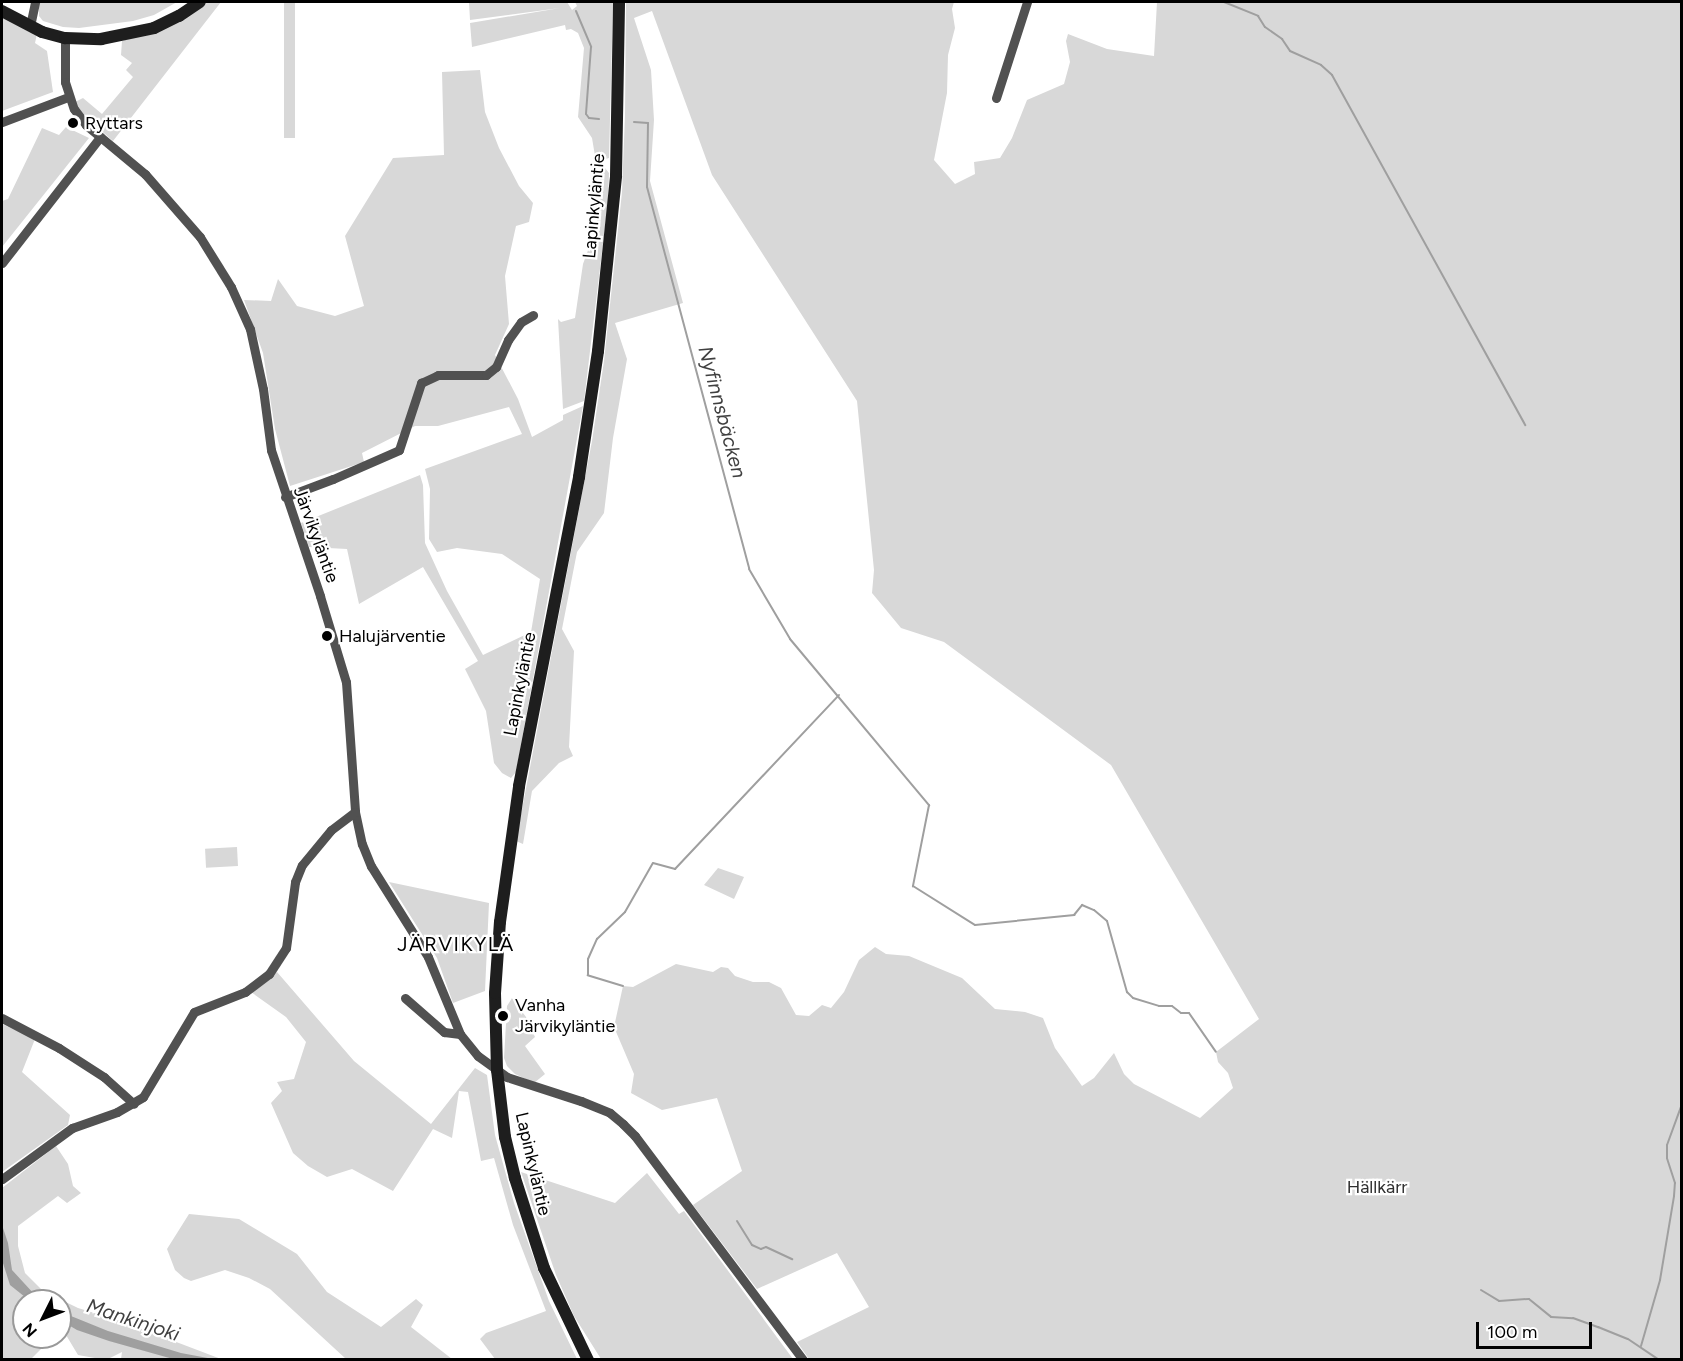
<!DOCTYPE html>
<html>
<head>
<meta charset="utf-8">
<style>
	body { margin:0 }
	#map { position:relative; width:1683px; height:1361px; overflow:hidden; background:#fff; font-family:Figtree,sans-serif }
	div>[style] { position:absolute }
	[style*='--x'] { left:calc(var(--x)*1px); top:calc(var(--y)*1px); width:calc(var(--w)*1px); rotate:calc(var(--a)*1deg) }
	.green>* { inset:0; background:#d8d8d8; transform-origin:0 0 }
	.water>* { inset:0; background:#9f9f9f }
	.stream>* { height:2px; margin:-1px; padding:0 1px; transform-origin:1px; border-radius:1px; background:#9f9f9f }
	.street>* { height:9px; margin:-4.5px; padding:0 4.5px; transform-origin:4.5px; border-radius:4.5px; background:#515151 }
	.secondary>* { height:12px; margin:-6px; padding:0 6px; transform-origin:6px; border-radius:6px; background:#1e1e1e }
	.dots>* { width:16px; height:16px; translate:-50% -50%; box-sizing:border-box; border:3px solid #fff; border-radius:50% }
	span { translate:-50% -50%; white-space:nowrap; text-align:center; line-height:1.15; -webkit-text-stroke:4.5px #fff; paint-order:stroke }
	.poi-label { font-size:18px; color:#000 }
	.left { translate:0 -50%; text-align:left }
	.street-label { font-size:18px; color:#000 }
	.park-label { font-size:18px; color:#2f2f2f }
	.water-label { font-size:20px; color:#404040; font-style:italic }
	.neighbourhood-label { font-size:20px; color:#000; letter-spacing:1.5px }
	.frame { position:absolute; inset:0; border:3px solid #000; pointer-events:none }
	.north { position:absolute; left:12px; top:1289px; width:60px; height:60px; box-sizing:border-box; background:#fff; border:2px solid #999; border-radius:50%; rotate:228deg; font-size:16px; font-weight:700; line-height:24px; text-align:center; color:#000 }
	.north::after { content:''; display:block; margin:auto; width:21px; height:27px; background:#000; clip-path:polygon(50% 0,100% 100%,50% 72%,0 100%) }
	.scale { position:absolute; left:1476px; top:1322px; width:116px; height:27px; box-sizing:border-box; border:3px solid #000; border-top:0; padding-left:8px; font-size:18px; line-height:21px; white-space:nowrap; color:#000; -webkit-text-stroke:4px #fff; paint-order:stroke }
</style>
</head>
<body>
<div id="map">
	<div class="green">
		<div style="clip-path:polygon(39px 2px,177px 2px,154px 15px,133px 21px,79px 28px,63px 27px,43px 21px,39px 16px)"></div>
		<div style="clip-path:polygon(207px 2px,221px 2px,113px 141px,82px 114px,75px 102px,83px 98px,102px 114px,133px 77px,126px 70px,132px 63px,121px 55px,122px 41px,184px 19px)"></div>
		<div style="left:284px;top:2px;width:11px;height:136px"></div>
		<div style="clip-path:polygon(469px 2px,567px 2px,572px 10px,577px 6px,575px 2px,613px 2px,609px 158px,596px 162px,592px 138px,578px 117px,584px 48px,578px 33px,571px 29px,566px 30px,565px 25px,472px 47px,470px 23px,560px 8px,470px 20px)"></div>
		<div style="clip-path:polygon(626px 2px,954px 2px,952px 9px,955px 28px,948px 55px,947px 93px,934px 160px,955px 184px,975px 174px,974px 162px,1000px 158px,1012px 138px,1027px 100px,1064px 84px,1070px 62px,1066px 41px,1068px 34px,1107px 49px,1154px 56px,1157px 2px,1681px 2px,1681px 1359px,809px 1359px,797px 1342px,869px 1307px,837px 1253px,757px 1289px,693px 1205px,742px 1171px,717px 1098px,662px 1110px,631px 1093px,634px 1074px,614px 1027px,623px 986px,633px 987px,676px 964px,713px 972px,721px 967px,728px 968px,735px 976px,753px 982px,769px 982px,781px 988px,796px 1015px,809px 1016px,822px 1005px,831px 1008px,844px 992px,859px 960px,875px 947px,886px 954px,909px 956px,962px 978px,995px 1009px,1025px 1012px,1043px 1018px,1055px 1048px,1082px 1086px,1094px 1078px,1114px 1053px,1124px 1074px,1134px 1084px,1200px 1118px,1233px 1088px,1228px 1073px,1218px 1062px,1216px 1052px,1259px 1019px,1111px 765px,944px 642px,901px 628px,872px 593px,874px 570px,857px 401px,712px 175px,652px 11px,634px 18px,651px 70px,654px 120px,650px 181px,683px 303px,615px 323px,627px 359px,613px 438px,604px 513px,577px 552px,562px 629px,574px 651px,569px 747px,573px 756px,559px 763px,532px 791px,523px 844px,516px 841px,592px 441px,604px 361px,622px 192px,625px 115px)"></div>
		<div style="clip-path:polygon(2px 16px,37px 34px,35px 43px,47px 51px,53px 92px,2px 111px)"></div>
		<div style="clip-path:polygon(480px 70px,485px 112px,499px 148px,519px 186px,533px 203px,529px 222px,516px 226px,505px 276px,509px 324px,495px 355px,518px 399px,532px 437px,563px 420px,563px 415px,583px 406px,516px 772px,511px 778px,502px 773px,494px 763px,486px 711px,465px 669px,478px 661px,423px 567px,359px 604px,347px 549px,309px 547px,301px 523px,420px 475px,423px 485px,425px 543px,447px 591px,483px 655px,531px 632px,540px 579px,502px 554px,457px 548px,437px 552px,429px 539px,430px 489px,425px 469px,522px 434px,509px 407px,438px 426px,415px 426px,362px 453px,364px 462px,290px 486px,275px 429px,263px 353px,244px 300px,271px 301px,278px 279px,297px 306px,335px 316px,364px 306px,345px 236px,393px 158px,444px 155px,442px 72px)"></div>
		<div style="clip-path:polygon(66px 127px,89px 138px,2px 247px,2px 201px,8px 199px,42px 128px,59px 135px)"></div>
		<div style="clip-path:polygon(605px 168px,609px 173px,608px 202px,584px 401px,563px 409px,558px 319px,561px 322px,575px 318px,583px 264px,595px 231px,600px 206px,600px 176px,597px 171px)"></div>
		<div style="left:237px;top:847px;width:19px;height:32px;rotate:87deg"></div>
		<div style="clip-path:polygon(718px 868px,744px 877px,734px 899px,704px 885px)"></div>
		<div style="clip-path:polygon(389px 882px,489px 903px,485px 991px,453px 1003px,437px 958px)"></div>
		<div style="clip-path:polygon(277px 972px,354px 1061px,431px 1124px,475px 1068px,487px 1075px,495px 1135px,514px 1203px,549px 1301px,577px 1359px,495px 1359px,480px 1339px,486px 1333px,546px 1311px,513px 1225px,494px 1158px,481px 1161px,468px 1092px,459px 1091px,452px 1138px,433px 1129px,393px 1191px,352px 1169px,327px 1177px,308px 1166px,293px 1153px,271px 1103px,282px 1091px,277px 1082px,294px 1079px,306px 1042px,286px 1017px,251px 992px)"></div>
		<div style="clip-path:polygon(512px 998px,526px 1017px,535px 1037px,525px 1046px,545px 1074px,534px 1083px,515px 1074px,507px 1066px,504px 1058px,507px 1006px)"></div>
		<div style="clip-path:polygon(2px 1024px,35px 1039px,22px 1072px,70px 1115px,68px 1125px,2px 1172px)"></div>
		<div style="clip-path:polygon(56px 1146px,68px 1164px,73px 1186px,81px 1193px,67px 1203px,58px 1196px,18px 1226px,18px 1246px,25px 1273px,43px 1291px,78px 1308px,121px 1321px,221px 1359px,121px 1359px,122px 1352px,106px 1360px,78px 1355px,66px 1335px,60px 1333px,60px 1301px,24px 1301px,24px 1337px,45px 1337px,45px 1345px,31px 1359px,2px 1360px,2px 1188px)"></div>
		<div style="clip-path:polygon(521px 1172px,615px 1203px,647px 1173px,679px 1214px,684px 1211px,793px 1359px,601px 1359px,574px 1316px,556px 1275px)"></div>
		<div style="clip-path:polygon(189px 1214px,239px 1219px,297px 1254px,327px 1292px,381px 1327px,416px 1299px,423px 1305px,411px 1327px,452px 1359px,346px 1359px,270px 1289px,249px 1278px,225px 1270px,191px 1281px,184px 1278px,175px 1270px,167px 1249px)"></div>
	</div>
	<div class="water">
		<div style="clip-path:polygon(2px 1225px,8px 1243px,12px 1270px,35px 1295px,44px 1301px,30px 1301px,10px 1285px,2px 1260px)"></div>
		<div style="clip-path:polygon(60px 1309px,66px 1314px,108px 1331px,181px 1353px,213px 1359px,173px 1359px,109px 1341px,77px 1330px,60px 1320px)"></div>
	</div>
	<div class="stream">
		<div style="--x:1224;--y:2;--w:37;--a:22"></div>
		<div style="--x:1258;--y:16;--w:13;--a:58"></div>
		<div style="--x:1265;--y:27;--w:21;--a:35"></div>
		<div style="--x:1282;--y:39;--w:14;--a:56"></div>
		<div style="--x:1290;--y:51;--w:34;--a:24"></div>
		<div style="--x:1321;--y:65;--w:15;--a:42"></div>
		<div style="--x:1332;--y:75;--w:400;--a:61.1"></div>
		<div style="--x:576;--y:11;--w:39;--a:67"></div>
		<div style="--x:591;--y:47;--w:67;--a:94.3"></div>
		<div style="--x:586;--y:114;--w:5;--a:53"></div>
		<div style="--x:589;--y:118;--w:10;--a:6"></div>
		<div style="--x:634;--y:122;--w:14;--a:4"></div>
		<div style="--x:648;--y:123;--w:64;--a:90.9"></div>
		<div style="--x:647;--y:187;--w:395;--a:75"></div>
		<div style="--x:749;--y:569;--w:81;--a:59.6"></div>
		<div style="--x:790;--y:639;--w:217;--a:50.1"></div>
		<div style="--x:929;--y:805;--w:83;--a:101.2"></div>
		<div style="--x:913;--y:886;--w:73;--a:32.2"></div>
		<div style="--x:975;--y:925;--w:100;--a:-5.8"></div>
		<div style="--x:1074;--y:915;--w:13;--a:-51"></div>
		<div style="--x:1082;--y:905;--w:13;--a:23"></div>
		<div style="--x:1094;--y:910;--w:17;--a:40"></div>
		<div style="--x:1107;--y:921;--w:74;--a:74.3"></div>
		<div style="--x:1127;--y:992;--w:8;--a:45"></div>
		<div style="--x:1133;--y:998;--w:27;--a:17"></div>
		<div style="--x:1159;--y:1006;--w:13;--a:0"></div>
		<div style="--x:1172;--y:1006;--w:11;--a:38"></div>
		<div style="--x:1181;--y:1013;--w:8;--a:0"></div>
		<div style="--x:1189;--y:1013;--w:47;--a:55.3"></div>
		<div style="--x:623;--y:986;--w:37;--a:-163"></div>
		<div style="--x:588;--y:975;--w:16;--a:-90"></div>
		<div style="--x:588;--y:959;--w:22;--a:-66"></div>
		<div style="--x:597;--y:939;--w:39;--a:-44"></div>
		<div style="--x:625;--y:912;--w:56;--a:-60.3"></div>
		<div style="--x:653;--y:863;--w:23;--a:15"></div>
		<div style="--x:675;--y:869;--w:239;--a:-46.7"></div>
		<div style="--x:737;--y:1221;--w:28;--a:58"></div>
		<div style="--x:752;--y:1245;--w:10;--a:24"></div>
		<div style="--x:761;--y:1249;--w:5;--a:-22"></div>
		<div style="--x:766;--y:1247;--w:29;--a:25"></div>
		<div style="--x:1481;--y:1290;--w:21;--a:31"></div>
		<div style="--x:1499;--y:1301;--w:30;--a:-4"></div>
		<div style="--x:1529;--y:1299;--w:28;--a:39"></div>
		<div style="--x:1551;--y:1317;--w:22;--a:3"></div>
		<div style="--x:1573;--y:1318;--w:27;--a:20"></div>
		<div style="--x:1598;--y:1327;--w:32;--a:22"></div>
		<div style="--x:1628;--y:1339;--w:37;--a:34"></div>
		<div style="--x:1641;--y:1346;--w:69;--a:-73.9"></div>
		<div style="--x:1660;--y:1280;--w:85;--a:-80.5"></div>
		<div style="--x:1674;--y:1196;--w:13;--a:-86"></div>
		<div style="--x:1675;--y:1183;--w:26;--a:-108"></div>
		<div style="--x:1667;--y:1158;--w:13;--a:-90"></div>
		<div style="--x:1667;--y:1145;--w:44;--a:-69.9"></div>
	</div>
	<div class="street">
		<div style="--x:30;--y:26;--w:25;--a:-78"></div>
		<div style="--x:65;--y:38;--w:44;--a:90"></div>
		<div style="--x:65;--y:82;--w:28;--a:72"></div>
		<div style="--x:74;--y:109;--w:20;--a:53"></div>
		<div style="--x:86;--y:125;--w:77;--a:39.7"></div>
		<div style="--x:145;--y:174;--w:84;--a:48.9"></div>
		<div style="--x:200;--y:237;--w:59;--a:58.2"></div>
		<div style="--x:231;--y:287;--w:46;--a:65.7"></div>
		<div style="--x:250;--y:329;--w:61;--a:77.8"></div>
		<div style="--x:263;--y:389;--w:62;--a:82.5"></div>
		<div style="--x:271;--y:450;--w:154;--a:71.4"></div>
		<div style="--x:320;--y:596;--w:90;--a:73.2"></div>
		<div style="--x:346;--y:682;--w:130;--a:86"></div>
		<div style="--x:355;--y:812;--w:33;--a:78"></div>
		<div style="--x:362;--y:844;--w:24;--a:68"></div>
		<div style="--x:371;--y:866;--w:107;--a:57.9"></div>
		<div style="--x:428;--y:957;--w:83;--a:67.4"></div>
		<div style="--x:460;--y:1034;--w:28;--a:51"></div>
		<div style="--x:478;--y:1056;--w:36;--a:36"></div>
		<div style="--x:507;--y:1077;--w:78;--a:18"></div>
		<div style="--x:581;--y:1101;--w:31;--a:22"></div>
		<div style="--x:610;--y:1113;--w:17;--a:40"></div>
		<div style="--x:623;--y:1124;--w:17;--a:45"></div>
		<div style="--x:635;--y:1136;--w:280;--a:53.1"></div>
		<div style="--x:996;--y:98;--w:101;--a:-72.1"></div>
		<div style="--x:2;--y:122;--w:71;--a:-20.7"></div>
		<div style="--x:2;--y:263;--w:160;--a:-52.1"></div>
		<div style="--x:285;--y:497;--w:51;--a:-20.6"></div>
		<div style="--x:333;--y:479;--w:72;--a:-23.7"></div>
		<div style="--x:399;--y:450;--w:71;--a:-71.8"></div>
		<div style="--x:421;--y:383;--w:19;--a:-25"></div>
		<div style="--x:438;--y:375;--w:48;--a:0"></div>
		<div style="--x:486;--y:375;--w:13;--a:-39"></div>
		<div style="--x:496;--y:367;--w:30;--a:-66"></div>
		<div style="--x:508;--y:340;--w:22;--a:-54"></div>
		<div style="--x:521;--y:322;--w:14;--a:-30"></div>
		<div style="--x:405;--y:998;--w:52;--a:41.1"></div>
		<div style="--x:444;--y:1032;--w:16;--a:7"></div>
		<div style="--x:2;--y:1018;--w:64;--a:27.8"></div>
		<div style="--x:59;--y:1048;--w:54;--a:32.8"></div>
		<div style="--x:104;--y:1077;--w:40;--a:42"></div>
		<div style="--x:2;--y:1179;--w:87;--a:-36.1"></div>
		<div style="--x:72;--y:1128;--w:48;--a:-19.6"></div>
		<div style="--x:117;--y:1112;--w:30;--a:-30"></div>
		<div style="--x:143;--y:1097;--w:99;--a:-59"></div>
		<div style="--x:194;--y:1012;--w:55;--a:-21.4"></div>
		<div style="--x:245;--y:992;--w:30;--a:-37"></div>
		<div style="--x:269;--y:974;--w:31;--a:-57"></div>
		<div style="--x:286;--y:948;--w:67;--a:-82.2"></div>
		<div style="--x:295;--y:882;--w:18;--a:-68"></div>
		<div style="--x:302;--y:865;--w:45;--a:-50.4"></div>
		<div style="--x:331;--y:830;--w:30;--a:-37"></div>
	</div>
	<div class="secondary">
		<div style="--x:2;--y:11;--w:45;--a:27.7"></div>
		<div style="--x:42;--y:32;--w:24;--a:15"></div>
		<div style="--x:65;--y:38;--w:36;--a:2"></div>
		<div style="--x:101;--y:39;--w:54;--a:-11.7"></div>
		<div style="--x:154;--y:28;--w:28;--a:-26"></div>
		<div style="--x:179;--y:16;--w:25;--a:-34"></div>
		<div style="--x:588;--y:1360;--w:102;--a:-115.6"></div>
		<div style="--x:544;--y:1268;--w:95;--a:-107.9"></div>
		<div style="--x:515;--y:1178;--w:42;--a:-103.7"></div>
		<div style="--x:505;--y:1137;--w:67;--a:-96.8"></div>
		<div style="--x:497;--y:1070;--w:77;--a:-91.5"></div>
		<div style="--x:495;--y:993;--w:71;--a:-86"></div>
		<div style="--x:500;--y:922;--w:137;--a:-82"></div>
		<div style="--x:519;--y:786;--w:315;--a:-79"></div>
		<div style="--x:579;--y:477;--w:127;--a:-81.4"></div>
		<div style="--x:598;--y:351;--w:176;--a:-84.1"></div>
		<div style="--x:616;--y:176;--w:174;--a:-89"></div>
	</div>
	<div class="dots">
		<div style="left:73px;top:123px;background:#000"></div>
		<div style="left:327px;top:636px;background:#000"></div>
		<div style="left:503px;top:1016px;background:#000"></div>
	</div>
	<div class="poi-label">
		<span class="left" style="left:85px;top:123px">Ryttars</span>
		<span class="left" style="left:339px;top:636px">Halujärventie</span>
		<span class="left" style="left:515px;top:1016px">Vanha<br>Järvikyläntie</span>
	</div>
	<div class="street-label">
		<span style="left:594px;top:206px;rotate:-85deg">Lapinkyläntie</span>
		<span style="left:316px;top:535px;rotate:70deg">Järvikyläntie</span>
		<span style="left:520px;top:684px;rotate:-79deg">Lapinkyläntie</span>
		<span style="left:533px;top:1164px;rotate:77deg">Lapinkyläntie</span>
	</div>
	<div class="park-label">
		<span style="left:1377px;top:1187px">Hällkärr</span>
	</div>
	<div class="water-label">
		<span style="left:722px;top:412px;rotate:75deg">Nyfinnsbäcken</span>
		<span style="left:133px;top:1320px;rotate:18deg">Mankinjoki</span>
	</div>
	<div class="neighbourhood-label">
		<span style="left:456px;top:944px">JÄRVIKYLÄ</span>
	</div>
	<div class="frame"></div>
	<div class="north">N</div>
	<div class="scale">100 m</div>
</div>
</body>
</html>
